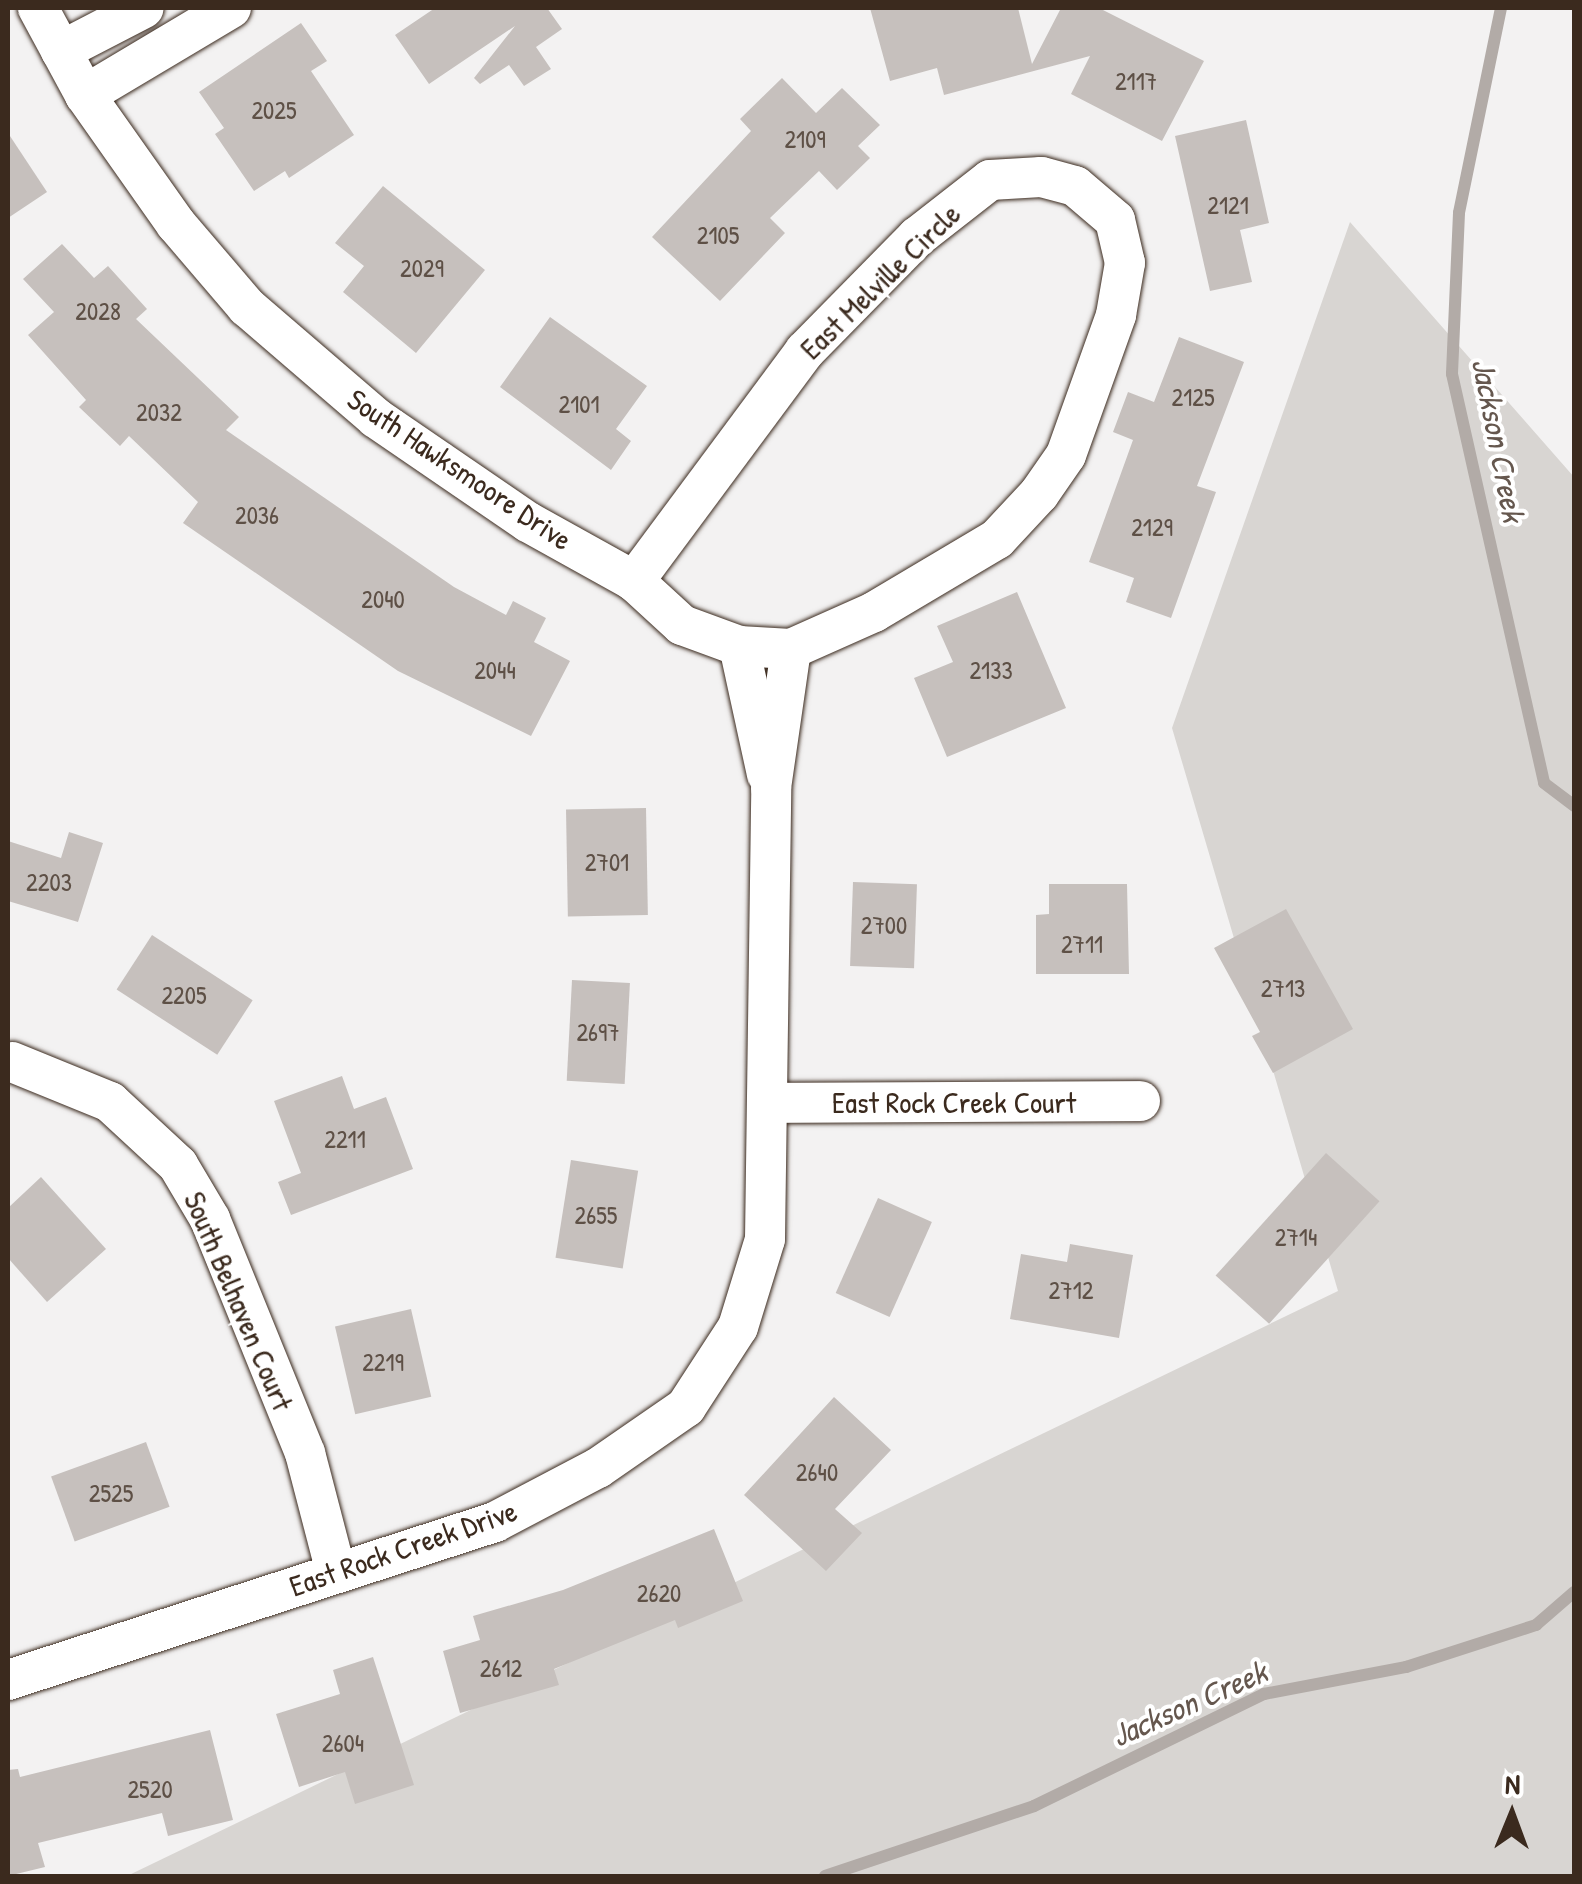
<!DOCTYPE html>
<html>
<head>
<meta charset="utf-8">
<style>
	body { margin:0 }
	#map { position:relative; width:1582px; height:1884px; overflow:hidden; background:#f3f2f2; font-family:"Patrick Hand",sans-serif }
	div>[style] { position:absolute }
	[style*='--x'] { left:calc(var(--x)*1px); top:calc(var(--y)*1px); width:calc(var(--w)*1px); rotate:calc(var(--a)*1deg) }
	.green>* { inset:0; background:#d8d5d2 }
	.stream>* { height:12px; margin:-6px; padding:0 6px; transform-origin:6px; border-radius:6px; background:#b2aba7 }
	.building>* { inset:0; background:#c6c0bd; transform-origin:0 0 }
	.roads { filter:drop-shadow(0 0 2px #3b2a1e) drop-shadow(0 0 2px #3b2a1e) }
	.minor>* { height:40px; margin:-20px; padding:0 20px; transform-origin:20px; border-radius:20px; background:#fff }
	span { translate:-50% -50%; white-space:nowrap; text-align:center; line-height:1.15; -webkit-text-stroke:8px #fff; paint-order:stroke }
	.number-label { font-size:25px; color:#5e5046 }
	.number-label span { -webkit-text-stroke-width:0 }
	.street-label { font-size:30px; color:#3b2a1e }
	.water-label { font-size:32px; color:#65574e; font-style:italic }
	.frame { position:absolute; inset:0; border:10px solid #3b2a1e; pointer-events:none }
	.north { position:absolute; left:1462px; top:1764px; width:100px; height:100px; -webkit-text-stroke:8px #fff; paint-order:stroke; rotate:1deg; font-size:28px; font-weight:700; line-height:40px; text-align:center; color:#3b2a1e }
	.north::after { content:''; display:block; margin:auto; width:35px; height:45px; background:#3b2a1e; clip-path:polygon(50% 0,100% 100%,50% 72%,0 100%) }
</style>
</head>
<body>
<div id="map">
	<div class="green">
		<div style="clip-path:polygon(1350px 222px,1574px 477px,1574px 1876px,127px 1876px,1338px 1291px,1172px 728px)"></div>
	</div>
	<div class="stream">
		<div style="--x:1501;--y:8;--w:209;--a:101.6"></div>
		<div style="--x:1459;--y:213;--w:161;--a:92.5"></div>
		<div style="--x:1452;--y:374;--w:419;--a:77.3"></div>
		<div style="--x:1544;--y:783;--w:38;--a:37"></div>
		<div style="--x:825;--y:1876;--w:220;--a:-18.5"></div>
		<div style="--x:1034;--y:1806;--w:256;--a:-26"></div>
		<div style="--x:1264;--y:1694;--w:145;--a:-10.8"></div>
		<div style="--x:1406;--y:1667;--w:137;--a:-17.9"></div>
		<div style="--x:1536;--y:1625;--w:50;--a:-41"></div>
	</div>
	<div class="building">
		<div style="clip-path:polygon(435px 8px,547px 8px,562px 29px,536px 47px,551px 69px,524px 86px,509px 65px,480px 84px,474px 78px,515px 26px,429px 84px,395px 35px)"></div>
		<div style="clip-path:polygon(870px 8px,1018px 8px,1032px 64px,1061px 8px,1099px 8px,1204px 61px,1162px 141px,1071px 94px,1090px 56px,944px 95px,937px 68px,890px 81px)"></div>
		<div style="clip-path:polygon(301px 23px,327px 61px,311px 71px,354px 135px,289px 178px,285px 171px,254px 191px,215px 134px,224px 128px,199px 92px)"></div>
		<div style="clip-path:polygon(782px 78px,816px 113px,842px 88px,880px 125px,858px 146px,870px 158px,837px 190px,819px 171px,770px 218px,785px 233px,720px 301px,652px 237px,751px 131px,740px 119px)"></div>
		<div style="clip-path:polygon(1246px 120px,1269px 223px,1240px 230px,1252px 282px,1210px 291px,1175px 136px)"></div>
		<div style="clip-path:polygon(8px 133px,47px 192px,8px 218px)"></div>
		<div style="clip-path:polygon(383px 186px,485px 270px,416px 353px,343px 292px,364px 266px,335px 243px)"></div>
		<div style="clip-path:polygon(62px 244px,94px 278px,108px 266px,147px 309px,136px 319px,239px 417px,226px 430px,454px 587px,506px 615px,513px 601px,546px 618px,534px 642px,570px 661px,531px 736px,398px 671px,183px 523px,198px 502px,129px 436px,120px 446px,79px 407px,86px 400px,28px 335px,54px 312px,23px 279px)"></div>
		<div style="clip-path:polygon(550px 317px,647px 386px,616px 429px,631px 441px,611px 470px,500px 387px)"></div>
		<div style="clip-path:polygon(1179px 337px,1244px 362px,1197px 486px,1216px 492px,1171px 618px,1126px 602px,1134px 578px,1089px 562px,1133px 440px,1113px 432px,1128px 392px,1154px 402px)"></div>
		<div style="clip-path:polygon(1017px 592px,1066px 708px,947px 757px,914px 678px,953px 662px,937px 626px)"></div>
		<div style="left:646px;top:808px;width:107px;height:80px;rotate:89deg"></div>
		<div style="clip-path:polygon(69px 832px,103px 843px,78px 922px,8px 901px,8px 841px,61px 858px)"></div>
		<div style="left:853px;top:882px;width:64px;height:84px;rotate:2deg"></div>
		<div style="clip-path:polygon(1049px 884px,1127px 884px,1129px 974px,1036px 974px,1036px 915px,1049px 914px)"></div>
		<div style="clip-path:polygon(1286px 909px,1353px 1029px,1273px 1073px,1252px 1036px,1260px 1032px,1214px 948px)"></div>
		<div style="left:152px;top:935px;width:120px;height:65px;rotate:33deg"></div>
		<div style="left:572px;top:980px;width:58px;height:101px;rotate:3deg"></div>
		<div style="clip-path:polygon(342px 1076px,354px 1109px,386px 1097px,413px 1169px,291px 1215px,278px 1182px,301px 1173px,274px 1101px)"></div>
		<div style="left:1326px;top:1153px;width:72px;height:165px;rotate:42deg"></div>
		<div style="left:571px;top:1160px;width:68px;height:99px;rotate:9deg"></div>
		<div style="clip-path:polygon(41px 1177px,106px 1249px,47px 1302px,8px 1258px,8px 1208px)"></div>
		<div style="left:878px;top:1198px;width:59px;height:104px;rotate:24deg"></div>
		<div style="clip-path:polygon(1070px 1244px,1133px 1255px,1119px 1338px,1010px 1319px,1021px 1254px,1067px 1262px)"></div>
		<div style="left:411px;top:1309px;width:90px;height:78px;rotate:77deg"></div>
		<div style="clip-path:polygon(834px 1397px,891px 1450px,835px 1509px,862px 1533px,826px 1571px,744px 1495px)"></div>
		<div style="left:146px;top:1442px;width:69px;height:101px;rotate:70deg"></div>
		<div style="clip-path:polygon(714px 1529px,743px 1601px,678px 1628px,675px 1620px,554px 1669px,559px 1685px,460px 1713px,443px 1651px,480px 1640px,473px 1616px,563px 1590px)"></div>
		<div style="clip-path:polygon(373px 1657px,414px 1785px,355px 1804px,345px 1772px,299px 1787px,276px 1714px,340px 1694px,333px 1670px)"></div>
		<div style="clip-path:polygon(210px 1730px,233px 1820px,168px 1836px,162px 1813px,38px 1843px,45px 1867px,8px 1876px,8px 1770px,18px 1769px,20px 1777px)"></div>
	</div>
	<div class="roads">
		<div class="minor">
			<div style="--x:38;--y:8;--w:99;--a:61.6"></div>
			<div style="--x:85;--y:95;--w:158;--a:54.8"></div>
			<div style="--x:176;--y:224;--w:109;--a:49.5"></div>
			<div style="--x:247;--y:307;--w:170;--a:40.7"></div>
			<div style="--x:376;--y:418;--w:184;--a:34.4"></div>
			<div style="--x:528;--y:522;--w:121;--a:29.1"></div>
			<div style="--x:634;--y:581;--w:65;--a:42.5"></div>
			<div style="--x:682;--y:625;--w:61;--a:20.2"></div>
			<div style="--x:739;--y:646;--w:52;--a:3.3"></div>
			<div style="--x:791;--y:649;--w:91;--a:-24"></div>
			<div style="--x:874;--y:612;--w:143;--a:-30.7"></div>
			<div style="--x:997;--y:539;--w:62;--a:-47"></div>
			<div style="--x:1039;--y:494;--w:47;--a:-55.3"></div>
			<div style="--x:1066;--y:455;--w:149;--a:-70.3"></div>
			<div style="--x:1116;--y:315;--w:53;--a:-80.2"></div>
			<div style="--x:1125;--y:263;--w:44;--a:-103.1"></div>
			<div style="--x:1115;--y:220;--w:52;--a:-139.6"></div>
			<div style="--x:1075;--y:186;--w:35;--a:-165"></div>
			<div style="--x:1041;--y:177;--w:51;--a:176.6"></div>
			<div style="--x:990;--y:180;--w:93;--a:142"></div>
			<div style="--x:917;--y:237;--w:160;--a:134.5"></div>
			<div style="--x:805;--y:351;--w:287;--a:126.6"></div>
			<div style="--x:61;--y:51;--w:93;--a:-27.4"></div>
			<div style="--x:85;--y:95;--w:170;--a:-30.8"></div>
			<div style="--x:739;--y:646;--w:131;--a:77.7"></div>
			<div style="--x:12;--y:1062;--w:106;--a:22.2"></div>
			<div style="--x:110;--y:1102;--w:93;--a:42.8"></div>
			<div style="--x:178;--y:1165;--w:63;--a:59.3"></div>
			<div style="--x:210;--y:1219;--w:253;--a:67.9"></div>
			<div style="--x:305;--y:1453;--w:123;--a:75.4"></div>
			<div style="--x:769;--y:1103;--w:371;--a:-0.3"></div>
			<div style="--x:8;--y:1680;--w:512;--a:-17.97"></div>
			<div style="--x:495;--y:1522;--w:116;--a:-27.7"></div>
			<div style="--x:598;--y:1468;--w:107;--a:-34.7"></div>
			<div style="--x:686;--y:1407;--w:95;--a:-57"></div>
			<div style="--x:738;--y:1327;--w:92;--a:-72.9"></div>
			<div style="--x:765;--y:1239;--w:451;--a:-89.2"></div>
			<div style="--x:771;--y:788;--w:140;--a:-81.8"></div>
		</div>
	</div>
	<div class="number-label">
		<span style="left:1136px;top:81px">2117</span>
		<span style="left:274px;top:110px">2025</span>
		<span style="left:805px;top:139px">2109</span>
		<span style="left:1228px;top:205px">2121</span>
		<span style="left:718px;top:235px">2105</span>
		<span style="left:422px;top:268px">2029</span>
		<span style="left:98px;top:311px">2028</span>
		<span style="left:1193px;top:397px">2125</span>
		<span style="left:579px;top:404px">2101</span>
		<span style="left:159px;top:412px">2032</span>
		<span style="left:257px;top:515px">2036</span>
		<span style="left:1152px;top:527px">2129</span>
		<span style="left:383px;top:599px">2040</span>
		<span style="left:495px;top:670px">2044</span>
		<span style="left:991px;top:670px">2133</span>
		<span style="left:607px;top:862px">2701</span>
		<span style="left:49px;top:882px">2203</span>
		<span style="left:884px;top:925px">2700</span>
		<span style="left:1082px;top:944px">2711</span>
		<span style="left:1283px;top:988px">2713</span>
		<span style="left:184px;top:995px">2205</span>
		<span style="left:598px;top:1032px">2697</span>
		<span style="left:345px;top:1139px">2211</span>
		<span style="left:596px;top:1215px">2655</span>
		<span style="left:1296px;top:1237px">2714</span>
		<span style="left:1071px;top:1290px">2712</span>
		<span style="left:383px;top:1362px">2219</span>
		<span style="left:817px;top:1472px">2640</span>
		<span style="left:111px;top:1493px">2525</span>
		<span style="left:659px;top:1593px">2620</span>
		<span style="left:501px;top:1668px">2612</span>
		<span style="left:343px;top:1743px">2604</span>
		<span style="left:150px;top:1789px">2520</span>
	</div>
	<div class="street-label">
		<span style="left:880px;top:281px;rotate:-44deg">East Melville Circle</span>
		<span style="left:460px;top:469px;rotate:34deg">South Hawksmoore Drive</span>
		<span style="left:954px;top:1102px">East Rock Creek Court</span>
		<span style="left:239px;top:1301px;rotate:67deg">South Belhaven Court</span>
		<span style="left:403px;top:1548px;rotate:-19deg">East Rock Creek Drive</span>
	</div>
	<div class="water-label">
		<span style="left:1498px;top:440px;rotate:79deg">Jackson Creek</span>
		<span style="left:1189px;top:1704px;rotate:-24deg">Jackson Creek</span>
	</div>
	<div class="frame"></div>
	<div class="north">N</div>
</div>
</body>
</html>
